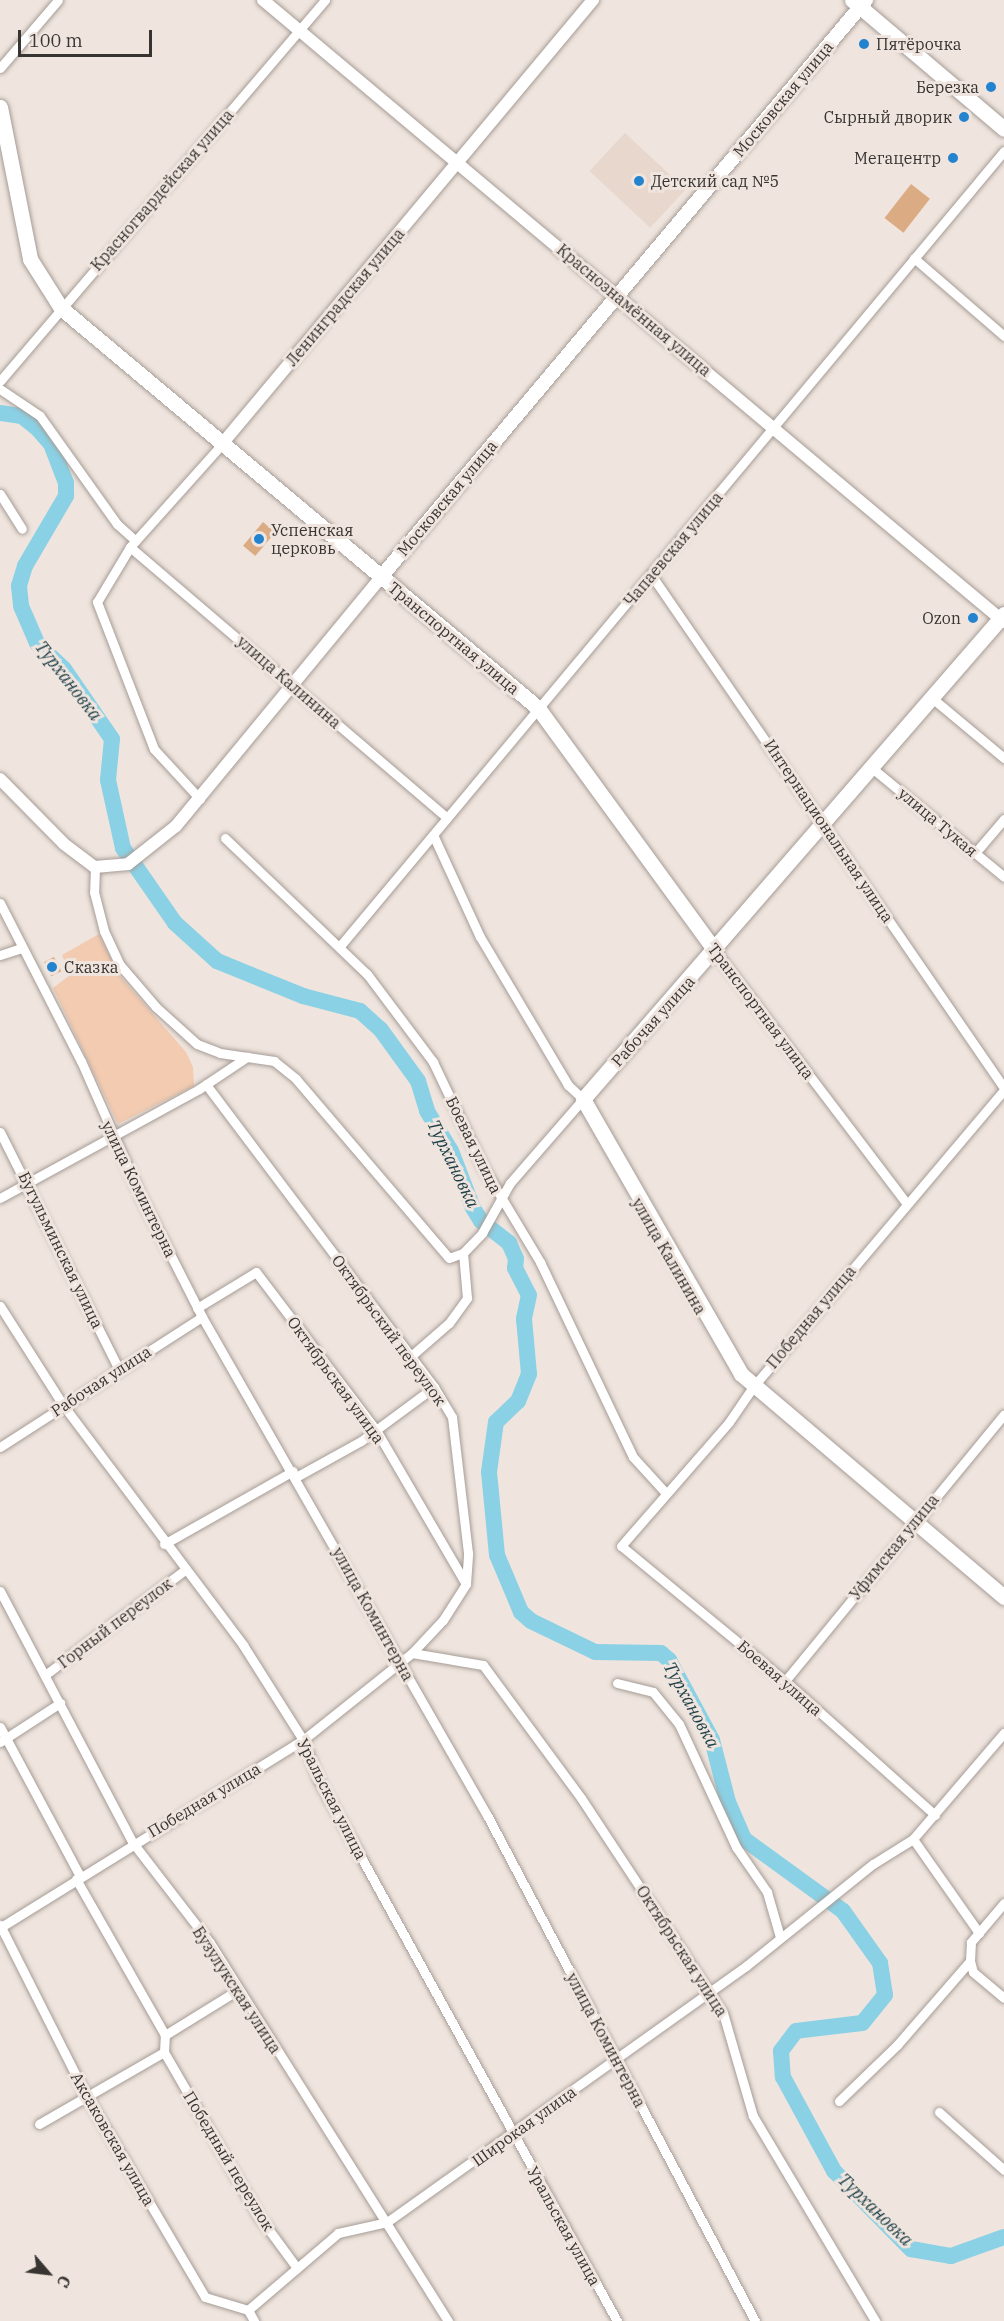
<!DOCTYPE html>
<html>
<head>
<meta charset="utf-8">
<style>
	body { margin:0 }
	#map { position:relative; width:1004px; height:2321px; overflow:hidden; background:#efe5de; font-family:"IBM Plex Serif",serif }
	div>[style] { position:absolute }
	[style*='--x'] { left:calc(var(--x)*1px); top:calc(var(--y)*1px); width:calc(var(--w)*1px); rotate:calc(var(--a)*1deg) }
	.built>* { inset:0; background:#e7d7cc; transform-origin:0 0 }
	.green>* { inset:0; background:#f2cbb1 }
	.river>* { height:16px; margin:-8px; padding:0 8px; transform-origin:8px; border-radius:8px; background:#8ad1e5 }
	.building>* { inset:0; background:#dbac84; transform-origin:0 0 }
	.roads { filter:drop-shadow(0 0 2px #a69c96) drop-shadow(0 0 2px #a69c96) }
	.minor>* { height:9px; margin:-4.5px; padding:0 4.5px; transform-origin:4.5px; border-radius:4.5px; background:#fff }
	.tertiary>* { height:12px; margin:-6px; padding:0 6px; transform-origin:6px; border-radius:6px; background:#fff }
	.secondary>* { height:14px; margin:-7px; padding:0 7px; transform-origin:7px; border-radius:7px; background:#fff }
	.primary>* { height:15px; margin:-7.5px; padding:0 7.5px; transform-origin:7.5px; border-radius:7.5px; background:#fff }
	.dots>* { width:16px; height:16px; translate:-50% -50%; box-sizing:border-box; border:3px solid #efe5de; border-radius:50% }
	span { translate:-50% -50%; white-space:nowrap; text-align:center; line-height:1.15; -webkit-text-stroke:6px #efe5de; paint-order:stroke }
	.poi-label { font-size:16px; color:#383432 }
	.left { translate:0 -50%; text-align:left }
	.right { translate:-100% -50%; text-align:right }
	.street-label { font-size:16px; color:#383432 }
	.water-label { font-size:18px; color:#1c3e47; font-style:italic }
	.north { position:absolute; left:18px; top:2243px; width:60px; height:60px; -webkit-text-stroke:4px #efe5de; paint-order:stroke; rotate:118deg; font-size:16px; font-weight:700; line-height:24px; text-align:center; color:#383432 }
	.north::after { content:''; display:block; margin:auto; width:21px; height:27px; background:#383432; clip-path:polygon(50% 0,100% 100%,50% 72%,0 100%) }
	.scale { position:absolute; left:18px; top:30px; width:134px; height:27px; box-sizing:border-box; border:3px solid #383432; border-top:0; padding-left:8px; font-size:18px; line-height:21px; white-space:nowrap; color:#383432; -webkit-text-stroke:4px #efe5de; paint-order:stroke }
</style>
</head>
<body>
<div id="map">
	<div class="built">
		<div style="left:625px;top:133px;width:83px;height:52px;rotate:43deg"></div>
	</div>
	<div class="green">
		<div style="clip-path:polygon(99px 934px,119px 975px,186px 1052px,193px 1067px,194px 1086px,118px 1124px,53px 988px,70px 975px,62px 955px)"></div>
	</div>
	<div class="river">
		<div style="--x:0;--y:413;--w:22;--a:8"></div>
		<div style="--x:22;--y:416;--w:19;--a:39"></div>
		<div style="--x:37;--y:428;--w:21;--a:49"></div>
		<div style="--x:51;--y:444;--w:42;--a:69"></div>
		<div style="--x:66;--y:483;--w:13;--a:90"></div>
		<div style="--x:66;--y:496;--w:81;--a:120.4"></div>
		<div style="--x:25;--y:566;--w:21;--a:107"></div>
		<div style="--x:19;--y:586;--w:20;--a:84"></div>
		<div style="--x:21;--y:606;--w:40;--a:66.6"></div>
		<div style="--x:37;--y:643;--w:37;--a:44"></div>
		<div style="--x:64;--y:669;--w:85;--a:55.6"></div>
		<div style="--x:112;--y:739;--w:41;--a:95.6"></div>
		<div style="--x:108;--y:780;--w:70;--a:77.6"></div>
		<div style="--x:123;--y:848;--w:91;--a:55.3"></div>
		<div style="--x:175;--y:923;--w:57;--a:42.1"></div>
		<div style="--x:217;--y:961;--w:93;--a:22.1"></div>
		<div style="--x:303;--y:996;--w:59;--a:14.7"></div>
		<div style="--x:360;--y:1011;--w:28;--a:42"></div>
		<div style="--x:381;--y:1030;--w:63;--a:54"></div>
		<div style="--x:418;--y:1081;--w:31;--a:73"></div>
		<div style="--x:427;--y:1111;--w:47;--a:59"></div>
		<div style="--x:451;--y:1151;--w:61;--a:68.9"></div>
		<div style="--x:473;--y:1208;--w:15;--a:58"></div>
		<div style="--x:481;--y:1221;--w:36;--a:38"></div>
		<div style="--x:509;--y:1243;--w:17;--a:66"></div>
		<div style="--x:516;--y:1259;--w:9;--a:96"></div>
		<div style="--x:515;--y:1268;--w:30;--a:63"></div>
		<div style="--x:529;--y:1295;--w:25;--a:102"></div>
		<div style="--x:524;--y:1319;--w:55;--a:84.8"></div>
		<div style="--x:529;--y:1374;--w:29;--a:112"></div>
		<div style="--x:518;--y:1401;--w:30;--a:136"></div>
		<div style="--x:496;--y:1422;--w:50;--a:98"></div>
		<div style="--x:489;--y:1472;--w:83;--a:84.5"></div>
		<div style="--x:497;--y:1555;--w:62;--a:67.2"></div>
		<div style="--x:521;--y:1612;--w:13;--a:42"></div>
		<div style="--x:531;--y:1621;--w:71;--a:25.8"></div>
		<div style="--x:595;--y:1652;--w:66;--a:0.9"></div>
		<div style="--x:661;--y:1653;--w:11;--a:41"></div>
		<div style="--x:669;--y:1660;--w:91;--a:61.7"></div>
		<div style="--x:712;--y:1740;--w:64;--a:75.5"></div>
		<div style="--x:728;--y:1802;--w:40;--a:66.6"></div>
		<div style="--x:744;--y:1839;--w:122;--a:36"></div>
		<div style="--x:843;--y:1911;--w:64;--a:54.6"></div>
		<div style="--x:880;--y:1963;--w:32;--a:81"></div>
		<div style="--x:885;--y:1995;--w:36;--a:129"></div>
		<div style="--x:862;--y:2023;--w:66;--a:173.1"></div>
		<div style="--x:796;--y:2031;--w:25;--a:127"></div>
		<div style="--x:781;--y:2051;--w:26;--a:86"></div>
		<div style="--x:783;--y:2077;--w:107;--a:61.5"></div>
		<div style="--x:834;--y:2171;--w:110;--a:45.4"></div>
		<div style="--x:911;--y:2249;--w:41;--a:9.9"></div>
		<div style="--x:951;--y:2256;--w:56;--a:-19.7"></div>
	</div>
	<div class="building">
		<div style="left:911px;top:184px;width:24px;height:43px;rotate:38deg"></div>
		<div style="left:263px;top:522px;width:16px;height:31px;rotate:40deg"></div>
		<div style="left:54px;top:957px;width:16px;height:11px;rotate:63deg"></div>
	</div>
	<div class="roads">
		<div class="minor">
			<div style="--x:0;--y:68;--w:89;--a:-49.5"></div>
			<div style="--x:914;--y:258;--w:119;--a:40.9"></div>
			<div style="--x:0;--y:381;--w:501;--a:-49.54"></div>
			<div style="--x:0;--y:389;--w:48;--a:34"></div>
			<div style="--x:40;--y:416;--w:133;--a:54.5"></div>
			<div style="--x:117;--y:524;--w:25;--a:42"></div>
			<div style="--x:0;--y:494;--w:41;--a:57.8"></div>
			<div style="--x:130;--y:547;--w:417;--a:40.5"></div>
			<div style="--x:652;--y:576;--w:621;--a:55.49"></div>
			<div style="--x:932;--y:698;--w:94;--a:39.8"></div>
			<div style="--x:872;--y:768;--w:171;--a:39.5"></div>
			<div style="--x:200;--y:799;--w:68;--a:-132.6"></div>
			<div style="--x:154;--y:749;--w:158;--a:-111.2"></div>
			<div style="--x:97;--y:602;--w:64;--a:-59"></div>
			<div style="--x:130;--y:547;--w:138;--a:-48.2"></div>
			<div style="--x:225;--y:838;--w:197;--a:43.8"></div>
			<div style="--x:367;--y:974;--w:110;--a:53.1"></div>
			<div style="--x:433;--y:1062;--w:116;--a:64.5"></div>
			<div style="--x:483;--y:1167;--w:111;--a:59"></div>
			<div style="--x:540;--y:1262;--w:216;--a:64.5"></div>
			<div style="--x:633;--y:1457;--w:47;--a:47.6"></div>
			<div style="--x:975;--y:853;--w:45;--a:-49.5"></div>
			<div style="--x:95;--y:867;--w:25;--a:92"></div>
			<div style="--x:94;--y:892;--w:40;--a:75.6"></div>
			<div style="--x:104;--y:931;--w:38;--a:65"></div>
			<div style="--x:120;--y:965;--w:55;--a:49.4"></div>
			<div style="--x:156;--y:1007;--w:55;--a:42.1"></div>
			<div style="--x:197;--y:1044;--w:25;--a:21"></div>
			<div style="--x:220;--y:1053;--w:55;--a:8.4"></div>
			<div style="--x:274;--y:1061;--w:28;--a:39"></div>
			<div style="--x:296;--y:1079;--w:235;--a:49.5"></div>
			<div style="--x:449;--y:1258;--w:15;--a:-20"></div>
			<div style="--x:463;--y:1253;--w:28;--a:-46"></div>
			<div style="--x:482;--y:1233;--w:57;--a:-60.8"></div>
			<div style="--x:510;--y:1183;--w:111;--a:-49"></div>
			<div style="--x:583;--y:1099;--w:21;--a:-137"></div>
			<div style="--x:568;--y:1085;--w:172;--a:-120.7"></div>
			<div style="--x:480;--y:937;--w:112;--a:-114.7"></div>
			<div style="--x:0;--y:903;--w:178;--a:62.9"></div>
			<div style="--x:81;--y:1061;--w:151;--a:66.2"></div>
			<div style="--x:142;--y:1199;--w:132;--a:63"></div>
			<div style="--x:202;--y:1317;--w:576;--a:60.23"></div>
			<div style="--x:488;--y:1817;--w:570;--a:62.09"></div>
			<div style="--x:340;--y:946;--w:1036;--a:-50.13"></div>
			<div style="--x:715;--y:951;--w:316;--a:52.8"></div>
			<div style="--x:0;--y:955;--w:23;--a:-18"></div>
			<div style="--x:0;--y:1132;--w:266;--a:63.4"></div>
			<div style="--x:0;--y:1198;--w:227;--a:-28.7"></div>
			<div style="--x:199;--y:1089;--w:58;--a:-33.7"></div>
			<div style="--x:0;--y:1306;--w:117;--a:57.5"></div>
			<div style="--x:63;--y:1405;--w:300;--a:53.1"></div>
			<div style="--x:243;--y:1645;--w:112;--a:57.7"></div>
			<div style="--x:303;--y:1740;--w:44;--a:68.7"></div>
			<div style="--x:319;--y:1781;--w:617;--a:61.11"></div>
			<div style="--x:197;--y:1308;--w:69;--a:-31.4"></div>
			<div style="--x:256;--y:1272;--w:198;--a:52.8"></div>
			<div style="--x:376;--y:1430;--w:178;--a:59.7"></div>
			<div style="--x:411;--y:1356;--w:50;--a:-41"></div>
			<div style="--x:449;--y:1323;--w:31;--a:-54"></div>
			<div style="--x:467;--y:1298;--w:45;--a:-95.1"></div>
			<div style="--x:0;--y:1447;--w:240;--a:-32.8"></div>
			<div style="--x:296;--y:1477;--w:74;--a:-29"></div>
			<div style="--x:361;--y:1441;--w:91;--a:-36.5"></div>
			<div style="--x:164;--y:1544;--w:148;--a:-29.5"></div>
			<div style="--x:0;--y:1591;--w:285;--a:62.2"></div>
			<div style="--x:133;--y:1843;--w:126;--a:52.4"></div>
			<div style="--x:210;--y:1943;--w:447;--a:57.8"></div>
			<div style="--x:412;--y:1653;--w:72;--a:9.6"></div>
			<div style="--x:483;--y:1665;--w:165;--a:53.6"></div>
			<div style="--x:581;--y:1798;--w:258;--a:56.6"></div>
			<div style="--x:723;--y:2013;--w:107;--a:73.8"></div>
			<div style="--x:753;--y:2116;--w:239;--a:59.2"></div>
			<div style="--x:45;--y:1675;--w:175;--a:-36.9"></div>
			<div style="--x:785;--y:1681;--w:345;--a:-50.6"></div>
			<div style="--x:617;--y:1683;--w:37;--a:14"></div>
			<div style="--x:653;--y:1692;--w:41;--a:50.9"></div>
			<div style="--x:679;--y:1724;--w:136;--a:65.1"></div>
			<div style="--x:736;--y:1847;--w:55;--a:55.4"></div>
			<div style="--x:767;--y:1892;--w:47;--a:73.9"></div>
			<div style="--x:0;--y:1727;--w:169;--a:61.8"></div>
			<div style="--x:0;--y:1742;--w:72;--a:-33"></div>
			<div style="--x:935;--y:1815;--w:201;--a:-138.2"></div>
			<div style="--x:785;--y:1681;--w:212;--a:-140.5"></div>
			<div style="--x:621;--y:1546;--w:164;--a:-48.9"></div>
			<div style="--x:729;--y:1422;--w:42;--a:-55.6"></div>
			<div style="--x:753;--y:1387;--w:389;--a:-49.8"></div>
			<div style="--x:913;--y:1839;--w:115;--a:54.9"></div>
			<div style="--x:76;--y:1879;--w:180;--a:60.3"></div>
			<div style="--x:0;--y:1925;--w:191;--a:63.2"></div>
			<div style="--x:86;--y:2095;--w:234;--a:59.5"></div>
			<div style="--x:205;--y:2297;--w:45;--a:16.8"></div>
			<div style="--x:248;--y:2310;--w:13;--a:61"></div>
			<div style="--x:1;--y:1927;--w:355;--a:-31.8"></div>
			<div style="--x:303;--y:1740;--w:139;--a:-38.6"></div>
			<div style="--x:412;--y:1653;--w:45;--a:-46.8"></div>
			<div style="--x:443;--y:1620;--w:43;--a:-57.4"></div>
			<div style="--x:466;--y:1584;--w:31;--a:-86"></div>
			<div style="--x:468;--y:1553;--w:137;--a:-96.7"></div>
			<div style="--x:452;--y:1417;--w:35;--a:-121"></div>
			<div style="--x:434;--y:1387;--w:379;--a:-127"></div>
			<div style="--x:970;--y:1961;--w:11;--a:75"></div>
			<div style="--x:973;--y:1972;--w:40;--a:40"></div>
			<div style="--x:164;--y:2052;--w:188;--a:60"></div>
			<div style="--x:258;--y:2215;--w:66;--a:53.7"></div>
			<div style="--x:839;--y:2101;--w:81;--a:-44"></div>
			<div style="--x:897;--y:2045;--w:111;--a:-49"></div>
			<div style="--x:970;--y:1961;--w:19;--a:-87"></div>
			<div style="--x:971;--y:1942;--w:51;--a:-49.8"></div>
			<div style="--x:939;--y:2112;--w:87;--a:41.7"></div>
			<div style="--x:39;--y:2124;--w:144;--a:-29.9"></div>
			<div style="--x:164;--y:2052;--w:17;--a:-87"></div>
			<div style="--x:165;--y:2035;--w:86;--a:-31.7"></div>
			<div style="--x:248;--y:2310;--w:118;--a:-40.5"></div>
			<div style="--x:338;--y:2233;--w:50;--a:-12.7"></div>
			<div style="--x:387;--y:2222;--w:441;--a:-35.5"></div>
			<div style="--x:746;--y:1966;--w:163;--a:-38.8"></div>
			<div style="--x:873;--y:1864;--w:47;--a:-32"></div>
			<div style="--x:913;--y:1839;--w:140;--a:-49.4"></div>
		</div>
		<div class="tertiary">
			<div style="--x:263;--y:0;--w:967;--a:40.01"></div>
			<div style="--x:222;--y:444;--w:579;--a:-50.12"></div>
			<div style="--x:0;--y:779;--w:91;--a:45.4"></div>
			<div style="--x:64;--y:844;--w:39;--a:37"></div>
			<div style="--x:95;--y:867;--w:33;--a:-5"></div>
			<div style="--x:128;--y:864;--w:61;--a:-38.4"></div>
			<div style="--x:176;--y:826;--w:323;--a:-50.5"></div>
		</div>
		<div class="secondary">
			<div style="--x:381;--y:577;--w:754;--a:-49.95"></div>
		</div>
		<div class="primary">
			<div style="--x:852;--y:0;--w:199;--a:40.3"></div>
			<div style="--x:0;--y:107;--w:155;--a:78.8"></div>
			<div style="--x:30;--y:259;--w:58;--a:57.7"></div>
			<div style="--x:61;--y:308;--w:623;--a:39.98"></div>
			<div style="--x:538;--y:708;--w:301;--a:53.9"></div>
			<div style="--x:1004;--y:614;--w:642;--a:130.96"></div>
			<div style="--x:583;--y:1099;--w:317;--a:60.1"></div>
			<div style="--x:741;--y:1374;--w:345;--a:40.3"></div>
		</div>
	</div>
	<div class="dots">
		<div style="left:864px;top:44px;background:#2483cf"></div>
		<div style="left:991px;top:87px;background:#2483cf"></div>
		<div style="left:964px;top:117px;background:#2483cf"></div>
		<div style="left:953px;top:158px;background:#2483cf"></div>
		<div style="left:639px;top:181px;background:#2483cf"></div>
		<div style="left:259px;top:539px;background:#2483cf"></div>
		<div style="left:973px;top:618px;background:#2483cf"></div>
		<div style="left:52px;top:967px;background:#2483cf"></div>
	</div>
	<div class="poi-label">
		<span class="left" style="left:876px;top:44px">Пятёрочка</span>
		<span class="right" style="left:979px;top:87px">Березка</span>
		<span class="right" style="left:952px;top:117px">Сырный дворик</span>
		<span class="right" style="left:941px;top:158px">Мегацентр</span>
		<span class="left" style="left:651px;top:181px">Детский сад №5</span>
		<span class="left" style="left:271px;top:539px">Успенская<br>церковь</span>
		<span class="right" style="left:961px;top:618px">Ozon</span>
		<span class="left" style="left:64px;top:967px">Сказка</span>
	</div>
	<div class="street-label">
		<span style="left:783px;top:99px;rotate:-50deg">Московская улица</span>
		<span style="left:162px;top:190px;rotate:-49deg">Красногвардейская улица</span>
		<span style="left:345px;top:297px;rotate:-50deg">Ленинградская улица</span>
		<span style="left:634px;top:310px;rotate:40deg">Краснознамённая улица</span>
		<span style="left:447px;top:498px;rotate:-50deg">Московская улица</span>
		<span style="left:673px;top:549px;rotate:-50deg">Чапаевская улица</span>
		<span style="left:454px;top:638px;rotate:40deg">Транспортная улица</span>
		<span style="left:289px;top:682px;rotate:41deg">улица Калинина</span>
		<span style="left:938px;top:822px;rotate:40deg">улица Тукая</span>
		<span style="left:829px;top:831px;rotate:56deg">Интернациональная улица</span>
		<span style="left:761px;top:1011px;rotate:53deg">Транспортная улица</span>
		<span style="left:653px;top:1021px;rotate:-48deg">Рабочая улица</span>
		<span style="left:474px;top:1145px;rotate:64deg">Боевая улица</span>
		<span style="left:139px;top:1189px;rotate:64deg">улица Коминтерна</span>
		<span style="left:61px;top:1250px;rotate:64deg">Бугульминская улица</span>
		<span style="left:669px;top:1256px;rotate:60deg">улица Калинина</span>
		<span style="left:811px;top:1317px;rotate:-50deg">Победная улица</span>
		<span style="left:389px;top:1330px;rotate:54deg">Октябрьский переулок</span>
		<span style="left:336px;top:1380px;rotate:54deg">Октябрьская улица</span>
		<span style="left:101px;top:1381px;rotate:-33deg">Рабочая улица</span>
		<span style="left:894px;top:1547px;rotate:-51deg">Уфимская улица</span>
		<span style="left:373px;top:1614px;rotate:61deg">улица Коминтерна</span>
		<span style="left:115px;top:1623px;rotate:-37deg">Горный переулок</span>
		<span style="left:780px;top:1678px;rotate:41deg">Боевая улица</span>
		<span style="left:332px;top:1799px;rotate:63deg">Уральская улица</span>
		<span style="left:204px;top:1800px;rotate:-31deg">Победная улица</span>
		<span style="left:682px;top:1951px;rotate:57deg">Октябрьская улица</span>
		<span style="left:237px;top:1990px;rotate:57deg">Бузулукская улица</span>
		<span style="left:606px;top:2040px;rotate:62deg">улица Коминтерна</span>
		<span style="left:524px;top:2126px;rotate:-36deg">Широкая улица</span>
		<span style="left:113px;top:2139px;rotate:60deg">Аксаковская улица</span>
		<span style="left:229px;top:2161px;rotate:59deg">Победный переулок</span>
		<span style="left:564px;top:2226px;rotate:61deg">Уральская улица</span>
	</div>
	<div class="water-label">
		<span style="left:68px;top:681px;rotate:52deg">Турхановка</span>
		<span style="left:453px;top:1164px;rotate:64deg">Турхановка</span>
		<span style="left:691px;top:1705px;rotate:61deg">Турхановка</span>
		<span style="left:875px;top:2210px;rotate:44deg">Турхановка</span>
	</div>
	<div class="north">С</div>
	<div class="scale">100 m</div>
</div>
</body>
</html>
